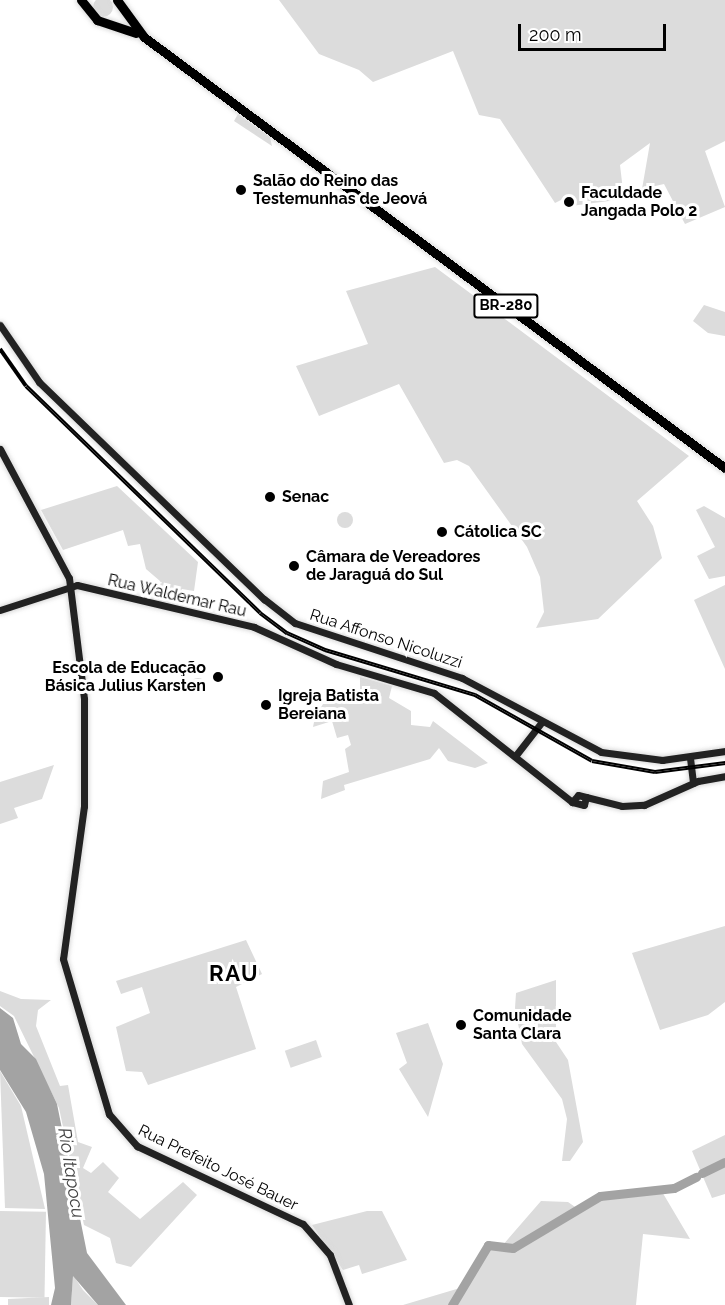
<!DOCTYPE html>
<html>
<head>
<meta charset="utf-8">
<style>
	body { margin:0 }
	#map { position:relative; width:725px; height:1305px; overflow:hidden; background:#fff; font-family:Raleway,sans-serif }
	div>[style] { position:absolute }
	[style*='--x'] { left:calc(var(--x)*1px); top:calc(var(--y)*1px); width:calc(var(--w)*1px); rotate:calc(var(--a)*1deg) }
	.green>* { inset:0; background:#dcdcdc; transform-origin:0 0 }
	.round { border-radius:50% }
	.water>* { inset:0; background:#a3a3a3 }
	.river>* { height:9px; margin:-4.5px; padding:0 4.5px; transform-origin:4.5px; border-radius:4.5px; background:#a3a3a3 }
	.roads { filter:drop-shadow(0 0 2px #dbdbdb) drop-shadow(0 0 2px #dbdbdb) }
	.secondary>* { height:7px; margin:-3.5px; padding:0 3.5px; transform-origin:3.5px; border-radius:3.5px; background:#222 }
	.highway>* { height:9px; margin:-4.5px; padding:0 4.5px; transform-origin:4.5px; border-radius:4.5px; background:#000 }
	.rail>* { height:4px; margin-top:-2px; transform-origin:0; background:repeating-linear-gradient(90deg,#fff 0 4.5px,#000 0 9px); box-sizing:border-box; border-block:2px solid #000 }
	.dots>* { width:16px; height:16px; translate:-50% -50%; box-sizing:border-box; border:3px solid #fff; border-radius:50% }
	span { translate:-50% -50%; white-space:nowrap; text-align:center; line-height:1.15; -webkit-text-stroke:6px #fff; paint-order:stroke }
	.shield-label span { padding:2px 4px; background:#fff; border:2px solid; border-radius:4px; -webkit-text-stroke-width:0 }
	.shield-label { font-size:15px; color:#000; font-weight:700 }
	.poi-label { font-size:16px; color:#000; font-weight:700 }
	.left { translate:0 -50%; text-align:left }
	.right { translate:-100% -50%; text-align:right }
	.street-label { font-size:16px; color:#000 }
	.water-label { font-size:18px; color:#444; font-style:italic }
	.district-label { font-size:22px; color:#000; font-weight:700; letter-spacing:1.5px }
	.scale { position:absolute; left:518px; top:24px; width:148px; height:27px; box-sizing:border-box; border:3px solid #000; border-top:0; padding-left:8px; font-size:18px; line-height:21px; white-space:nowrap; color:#000; -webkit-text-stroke:4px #fff; paint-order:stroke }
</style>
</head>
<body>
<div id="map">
	<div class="green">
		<div class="round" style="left:93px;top:-3px;width:20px;height:20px"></div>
		<div style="clip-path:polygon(279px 0,725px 0,725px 141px,705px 151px,725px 207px,685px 224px,664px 184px,642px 189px,650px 143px,620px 165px,624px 199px,571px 206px,563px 199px,555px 203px,500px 119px,479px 115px,453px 51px,373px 82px,359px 70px,319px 54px)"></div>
		<div style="clip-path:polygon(238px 114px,270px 137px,272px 146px,234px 121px)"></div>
		<div style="clip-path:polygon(435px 267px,689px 456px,637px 501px,653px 526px,662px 558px,598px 619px,536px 628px,544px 612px,540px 577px,527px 547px,469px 466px,457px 460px,444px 463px,399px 384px,319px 416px,296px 366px,368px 344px,346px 291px)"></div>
		<div style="clip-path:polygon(704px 305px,725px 312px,725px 336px,708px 333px,693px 321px)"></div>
		<div style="clip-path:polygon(117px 486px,198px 562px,194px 591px,182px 589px,178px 604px,158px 601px,160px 581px,146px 569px,140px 544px,128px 546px,123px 530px,63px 550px,41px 510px)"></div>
		<div style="clip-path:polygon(704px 506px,725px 518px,725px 576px,709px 579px,697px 556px,715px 547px,696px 510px)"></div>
		<div class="round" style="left:337px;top:512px;width:16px;height:16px"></div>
		<div style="clip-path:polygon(725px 585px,725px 669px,694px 600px)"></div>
		<div style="clip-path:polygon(360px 677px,392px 686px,389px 698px,411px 711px,411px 725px,430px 727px,433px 721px,488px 763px,475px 768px,448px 761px,439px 748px,430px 759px,344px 785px,345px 790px,321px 799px,323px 781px,349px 772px,345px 749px,351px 745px,348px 735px,337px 738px,332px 721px,313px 727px,315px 717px,323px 704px,360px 693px)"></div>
		<div class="round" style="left:190px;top:678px;width:16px;height:16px"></div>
		<div style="clip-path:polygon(54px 765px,42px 799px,14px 808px,18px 818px,0 824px,0 782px)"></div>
		<div style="clip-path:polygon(725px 926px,725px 1002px,708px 1015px,660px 1030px,632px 953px)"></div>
		<div style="clip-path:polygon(246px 940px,262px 974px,236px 987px,256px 1049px,148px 1085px,142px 1072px,126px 1071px,116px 1027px,150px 1013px,142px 987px,121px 994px,116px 981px)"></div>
		<div style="clip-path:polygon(556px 980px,556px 1042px,568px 1060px,583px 1142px,570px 1161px,562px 1161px,567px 1119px,562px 1099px,522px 1044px,515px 1008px,516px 993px)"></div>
		<div style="clip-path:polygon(0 991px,21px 999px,51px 1000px,38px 1010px,36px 1026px,60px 1086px,68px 1085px,78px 1142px,92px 1147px,83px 1168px,91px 1173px,103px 1162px,119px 1178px,108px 1192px,140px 1219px,183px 1182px,197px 1195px,131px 1267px,116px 1263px,110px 1238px,84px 1225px,59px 1108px,14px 1016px,0 1006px)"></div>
		<div style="clip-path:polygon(428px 1023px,443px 1064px,428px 1117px,399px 1069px,407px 1063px,396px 1033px)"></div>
		<div style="left:316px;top:1040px;width:18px;height:33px;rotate:71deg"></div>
		<div style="clip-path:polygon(0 1071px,21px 1106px,45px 1209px,5px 1208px)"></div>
		<div style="clip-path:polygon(725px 1135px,725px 1194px,712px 1198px,692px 1151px)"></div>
		<div style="clip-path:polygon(661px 1190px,690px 1239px,643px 1234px,636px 1305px,403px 1305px,460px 1288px,488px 1245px,502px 1246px,541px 1201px,568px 1202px,578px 1209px,600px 1196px)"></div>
		<div style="left:0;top:1211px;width:46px;height:86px;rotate:1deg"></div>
		<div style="clip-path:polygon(367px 1211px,382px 1211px,407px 1260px,362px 1274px,359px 1265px,343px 1270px,312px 1225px)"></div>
		<div style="clip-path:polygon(73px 1275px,83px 1290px,98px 1305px,71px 1305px)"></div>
		<div style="clip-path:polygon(49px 1297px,49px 1305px,8px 1305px,8px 1299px)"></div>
	</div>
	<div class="water">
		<div style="clip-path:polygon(0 1008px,13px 1018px,21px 1044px,36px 1059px,57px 1104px,87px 1253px,126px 1305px,98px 1305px,73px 1276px,71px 1305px,51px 1305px,55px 1288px,44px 1174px,26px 1112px,0 1070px)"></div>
	</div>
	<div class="river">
		<div style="--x:702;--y:1173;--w:25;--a:-26"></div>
		<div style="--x:452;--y:1305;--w:70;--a:-59"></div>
		<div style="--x:488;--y:1245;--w:25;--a:7"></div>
		<div style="--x:513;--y:1248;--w:101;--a:-30.9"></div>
		<div style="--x:600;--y:1196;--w:74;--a:-6.2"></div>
		<div style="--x:674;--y:1188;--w:25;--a:-27"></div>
	</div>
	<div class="roads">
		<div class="secondary">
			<div style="--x:0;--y:325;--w:69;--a:55.6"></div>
			<div style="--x:39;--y:382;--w:313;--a:44"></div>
			<div style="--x:264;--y:599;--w:39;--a:38"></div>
			<div style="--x:295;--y:623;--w:176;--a:18.2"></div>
			<div style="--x:462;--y:678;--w:157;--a:28"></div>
			<div style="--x:601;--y:752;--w:62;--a:7.5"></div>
			<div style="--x:662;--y:760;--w:64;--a:-8.1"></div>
			<div style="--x:0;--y:449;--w:146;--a:61.9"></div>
			<div style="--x:69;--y:578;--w:122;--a:82.9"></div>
			<div style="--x:84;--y:699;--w:107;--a:90"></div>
			<div style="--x:84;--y:806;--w:154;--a:97.8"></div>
			<div style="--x:63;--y:959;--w:162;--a:73.5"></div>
			<div style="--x:109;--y:1114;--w:43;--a:48.8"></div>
			<div style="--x:137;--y:1146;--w:183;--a:25.2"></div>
			<div style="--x:303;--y:1224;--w:41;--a:48.9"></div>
			<div style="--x:330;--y:1255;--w:53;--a:69.2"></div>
			<div style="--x:0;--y:610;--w:81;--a:-18"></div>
			<div style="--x:77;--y:585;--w:182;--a:13.3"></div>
			<div style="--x:254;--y:627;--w:90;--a:24.3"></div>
			<div style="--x:336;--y:664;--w:102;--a:16.5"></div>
			<div style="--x:434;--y:693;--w:176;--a:38.3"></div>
			<div style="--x:516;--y:755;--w:41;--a:-52"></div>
			<div style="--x:690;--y:758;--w:25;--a:83"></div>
			<div style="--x:586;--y:797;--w:8;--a:104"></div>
			<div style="--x:584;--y:805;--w:12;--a:-166"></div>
			<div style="--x:572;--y:802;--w:9;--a:-49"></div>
			<div style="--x:578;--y:795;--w:45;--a:14"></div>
			<div style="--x:622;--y:806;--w:22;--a:-3"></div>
			<div style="--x:644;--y:805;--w:59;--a:-24"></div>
			<div style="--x:698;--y:781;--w:27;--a:-10"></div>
		</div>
		<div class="highway">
			<div style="--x:81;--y:0;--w:26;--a:51"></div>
			<div style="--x:97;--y:20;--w:41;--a:18.4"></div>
			<div style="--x:117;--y:0;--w:46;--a:53.9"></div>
			<div style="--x:144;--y:37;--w:723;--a:36.57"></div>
		</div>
	</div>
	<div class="rail">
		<div style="--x:0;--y:349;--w:45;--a:54.9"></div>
		<div style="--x:26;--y:386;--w:326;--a:44.1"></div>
		<div style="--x:260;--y:613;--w:34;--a:37"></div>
		<div style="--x:287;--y:633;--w:42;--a:24.1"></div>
		<div style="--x:325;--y:650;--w:157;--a:16.7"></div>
		<div style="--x:475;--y:695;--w:134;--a:29.4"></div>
		<div style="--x:592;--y:761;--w:64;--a:9.9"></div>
		<div style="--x:655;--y:772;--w:71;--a:-7.3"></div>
	</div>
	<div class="dots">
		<div style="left:241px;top:190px;background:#000"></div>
		<div style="left:569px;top:202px;background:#000"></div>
		<div style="left:270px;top:497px;background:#000"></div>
		<div style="left:442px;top:532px;background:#000"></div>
		<div style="left:294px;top:566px;background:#000"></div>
		<div style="left:218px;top:677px;background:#000"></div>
		<div style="left:266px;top:705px;background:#000"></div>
		<div style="left:461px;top:1025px;background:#000"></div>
	</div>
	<div class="shield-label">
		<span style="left:506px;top:306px">BR-280</span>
	</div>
	<div class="poi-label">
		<span class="left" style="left:253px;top:190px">Salão do Reino das<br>Testemunhas de Jeová</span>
		<span class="left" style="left:581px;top:202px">Faculdade<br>Jangada Polo 2</span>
		<span class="left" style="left:282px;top:497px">Senac</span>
		<span class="left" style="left:454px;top:532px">Cátolica SC</span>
		<span class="left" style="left:306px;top:566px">Câmara de Vereadores<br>de Jaraguá do Sul</span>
		<span class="right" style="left:206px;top:677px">Escola de Educação<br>Básica Julius Karsten</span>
		<span class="left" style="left:278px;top:705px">Igreja Batista<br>Bereiana</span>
		<span class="left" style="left:473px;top:1025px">Comunidade<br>Santa Clara</span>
	</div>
	<div class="street-label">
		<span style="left:177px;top:596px;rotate:13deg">Rua Waldemar Rau</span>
		<span style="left:386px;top:639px;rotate:18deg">Rua Affonso Nicoluzzi</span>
		<span style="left:218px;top:1168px;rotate:26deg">Rua Prefeito José Bauer</span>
	</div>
	<div class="water-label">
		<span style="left:71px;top:1173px;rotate:81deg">Rio Itapocu</span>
	</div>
	<div class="district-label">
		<span style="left:234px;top:974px">RAU</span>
	</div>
	<div class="scale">200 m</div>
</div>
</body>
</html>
